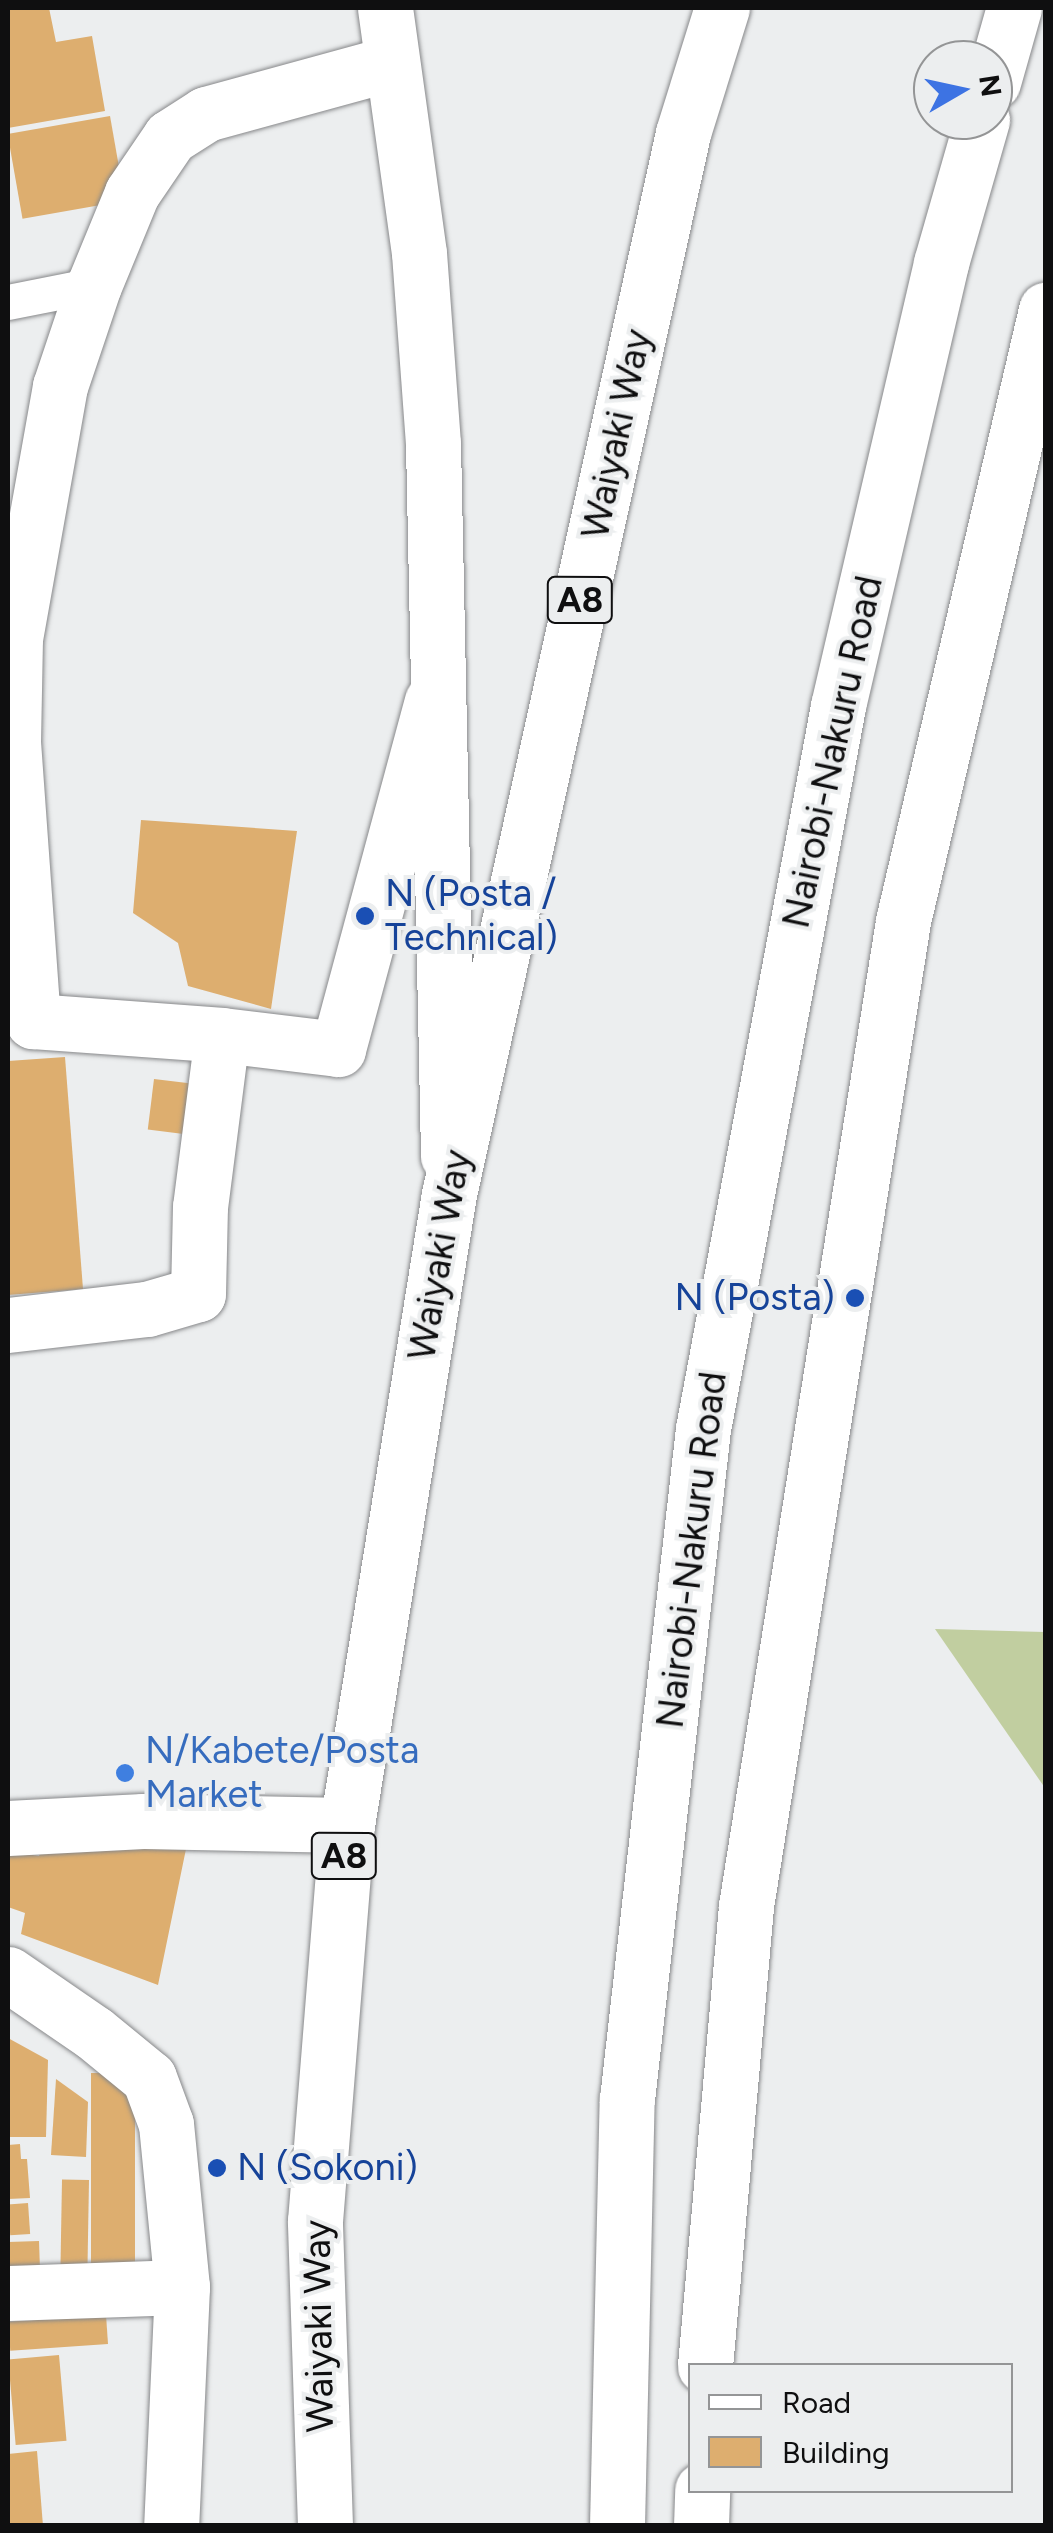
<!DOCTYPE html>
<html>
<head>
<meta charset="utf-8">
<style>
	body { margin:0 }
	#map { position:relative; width:1053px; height:2533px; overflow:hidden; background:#eceeef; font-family:Figtree,sans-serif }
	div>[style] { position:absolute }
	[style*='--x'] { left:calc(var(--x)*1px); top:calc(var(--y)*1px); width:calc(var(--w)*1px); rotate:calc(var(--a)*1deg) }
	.green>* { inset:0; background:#c1cea0 }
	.building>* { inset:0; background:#ddae6f; transform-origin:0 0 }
	.roads { filter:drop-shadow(0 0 2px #87888a) drop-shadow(0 0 2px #87888a) }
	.service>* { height:35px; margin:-17.5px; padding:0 17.5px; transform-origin:17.5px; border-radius:17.5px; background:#fff }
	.minor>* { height:55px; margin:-27.5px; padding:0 27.5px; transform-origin:27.5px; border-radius:27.5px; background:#fff }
	.tertiary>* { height:55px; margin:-27.5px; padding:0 27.5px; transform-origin:27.5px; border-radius:27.5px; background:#fff }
	.trunk>* { height:55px; margin:-27.5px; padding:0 27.5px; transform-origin:27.5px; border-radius:27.5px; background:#fff }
	.dots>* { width:28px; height:28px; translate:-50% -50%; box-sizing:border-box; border:5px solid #eceeef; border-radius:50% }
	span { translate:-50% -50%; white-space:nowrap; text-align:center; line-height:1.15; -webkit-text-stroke:8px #eceeef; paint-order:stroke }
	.shield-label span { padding:2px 8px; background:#eceeef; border:2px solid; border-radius:8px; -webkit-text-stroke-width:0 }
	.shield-label { font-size:35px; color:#0f0f10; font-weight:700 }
	.street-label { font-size:38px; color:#0f0f10 }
	.transit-label { font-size:38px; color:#164399 }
	.left { translate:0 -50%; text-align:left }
	.right { translate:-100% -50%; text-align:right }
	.shop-label { font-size:38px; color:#366cbe }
	.frame { position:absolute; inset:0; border:10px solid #0f0f10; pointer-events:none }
	.legend { position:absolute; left:688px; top:2363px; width:325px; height:130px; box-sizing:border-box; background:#eceeef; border:2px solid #949596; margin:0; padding:12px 18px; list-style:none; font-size:30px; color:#0f0f10 }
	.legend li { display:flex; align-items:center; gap:20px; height:50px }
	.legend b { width:50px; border:2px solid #949596 }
	.north { position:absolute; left:913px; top:40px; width:100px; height:100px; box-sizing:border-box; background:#eceeef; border:2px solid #949596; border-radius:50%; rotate:81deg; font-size:28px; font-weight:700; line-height:40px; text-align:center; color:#0f0f10 }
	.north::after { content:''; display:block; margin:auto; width:35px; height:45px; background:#3d73e3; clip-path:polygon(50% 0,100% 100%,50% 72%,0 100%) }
</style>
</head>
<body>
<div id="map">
	<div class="green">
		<div style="clip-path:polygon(935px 1629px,1045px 1632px,1045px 1788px)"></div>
	</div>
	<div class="building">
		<div style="clip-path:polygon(8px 8px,49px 8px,56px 42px,92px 36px,105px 111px,8px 128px)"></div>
		<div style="left:110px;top:116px;width:86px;height:104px;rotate:80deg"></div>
		<div style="clip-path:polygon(141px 820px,297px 831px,271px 1009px,188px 986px,178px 943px,133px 913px)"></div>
		<div style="clip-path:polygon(65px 1057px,83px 1289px,8px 1295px,8px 1061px)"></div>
		<div style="left:154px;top:1079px;width:48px;height:51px;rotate:7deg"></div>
		<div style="clip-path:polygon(42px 1847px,186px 1849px,158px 1985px,21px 1934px,25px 1913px,8px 1907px,8px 1851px,39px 1856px)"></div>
		<div style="clip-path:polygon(8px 2038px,48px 2060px,46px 2137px,8px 2137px)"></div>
		<div style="left:135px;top:2073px;width:211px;height:44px;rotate:90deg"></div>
		<div style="clip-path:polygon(56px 2079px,88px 2102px,86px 2157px,51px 2155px)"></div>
		<div style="clip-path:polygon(20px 2144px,21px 2159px,27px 2159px,30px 2198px,8px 2199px,8px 2145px)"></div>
		<div style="left:89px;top:2180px;width:90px;height:27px;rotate:91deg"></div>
		<div style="left:28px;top:2203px;width:31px;height:20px;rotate:86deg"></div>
		<div style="left:39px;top:2241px;width:32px;height:31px;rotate:88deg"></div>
		<div style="left:106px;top:2315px;width:29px;height:98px;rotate:86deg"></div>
		<div style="left:59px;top:2355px;width:86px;height:51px;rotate:85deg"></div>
		<div style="clip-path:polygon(37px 2451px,43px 2526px,8px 2526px,8px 2454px)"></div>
	</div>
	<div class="roads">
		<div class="service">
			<div style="--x:8;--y:302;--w:88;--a:-11.2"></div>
		</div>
		<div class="minor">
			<div style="--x:392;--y:63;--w:193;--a:164.7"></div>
			<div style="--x:206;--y:114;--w:43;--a:147.4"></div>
			<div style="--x:170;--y:137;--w:68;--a:124.2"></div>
			<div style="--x:132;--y:193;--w:100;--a:112.4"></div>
			<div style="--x:94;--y:285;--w:107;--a:108.6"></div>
			<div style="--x:60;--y:386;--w:256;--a:100.1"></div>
			<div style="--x:15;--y:638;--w:104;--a:91.1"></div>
			<div style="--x:13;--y:742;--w:280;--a:85.9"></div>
			<div style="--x:33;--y:1021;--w:190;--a:4.2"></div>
			<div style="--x:222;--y:1035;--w:117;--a:6.9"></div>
			<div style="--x:338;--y:1049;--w:360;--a:-74.9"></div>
			<div style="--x:8;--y:1325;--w:140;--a:-6.6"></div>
			<div style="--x:147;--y:1309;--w:53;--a:-16.4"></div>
			<div style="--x:198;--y:1294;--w:87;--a:-88.7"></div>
			<div style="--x:200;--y:1207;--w:173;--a:-82.7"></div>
			<div style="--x:8;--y:1828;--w:135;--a:-3"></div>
			<div style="--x:143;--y:1821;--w:204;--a:1.1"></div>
			<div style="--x:8;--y:1974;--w:104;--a:34.5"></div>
			<div style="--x:94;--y:2033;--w:71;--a:39.3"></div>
			<div style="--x:149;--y:2078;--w:49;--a:69.7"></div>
			<div style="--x:166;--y:2124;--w:164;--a:84.4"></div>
			<div style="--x:182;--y:2287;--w:239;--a:92.6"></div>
			<div style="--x:8;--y:2293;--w:174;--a:-2"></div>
		</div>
		<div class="tertiary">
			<div style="--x:385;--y:8;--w:247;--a:82.1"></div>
			<div style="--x:419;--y:253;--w:192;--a:85.8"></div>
			<div style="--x:433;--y:444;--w:712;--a:88.79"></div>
		</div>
		<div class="trunk">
			<div style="--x:993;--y:82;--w:77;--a:-74.2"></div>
			<div style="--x:705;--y:2366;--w:462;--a:-84.9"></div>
			<div style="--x:746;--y:1906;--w:997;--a:-80.94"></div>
			<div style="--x:903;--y:921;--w:628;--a:-76.83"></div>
			<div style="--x:325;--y:2526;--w:305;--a:-91.9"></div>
			<div style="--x:315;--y:2221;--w:397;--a:-85.4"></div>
			<div style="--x:347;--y:1825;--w:639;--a:-80.82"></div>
			<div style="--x:449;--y:1194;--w:1086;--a:-77.56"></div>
			<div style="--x:683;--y:133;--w:131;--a:-72.7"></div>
			<div style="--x:617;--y:2526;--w:427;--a:-88.7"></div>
			<div style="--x:627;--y:2099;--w:674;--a:-83.53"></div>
			<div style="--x:703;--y:1429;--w:735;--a:-79.42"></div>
			<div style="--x:838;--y:706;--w:455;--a:-76.9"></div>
			<div style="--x:941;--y:263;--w:149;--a:-74"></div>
			<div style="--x:701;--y:2526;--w:36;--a:-88"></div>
		</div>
	</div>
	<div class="dots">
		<div style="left:365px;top:916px;background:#1a4fb4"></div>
		<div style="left:855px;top:1298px;background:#1a4fb4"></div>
		<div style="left:125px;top:1773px;background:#3f7fe0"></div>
		<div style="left:217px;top:2168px;background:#1a4fb4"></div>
	</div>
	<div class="shield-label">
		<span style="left:580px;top:600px">A8</span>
		<span style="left:344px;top:1856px">A8</span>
	</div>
	<div class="street-label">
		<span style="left:617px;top:434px;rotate:-78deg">Waiyaki Way</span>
		<span style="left:833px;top:752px;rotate:-78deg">Nairobi-Nakuru Road</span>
		<span style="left:440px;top:1255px;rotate:-80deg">Waiyaki Way</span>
		<span style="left:692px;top:1550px;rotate:-83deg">Nairobi-Nakuru Road</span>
		<span style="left:319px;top:2326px;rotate:-91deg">Waiyaki Way</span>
	</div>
	<div class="transit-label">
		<span class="left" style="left:385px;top:916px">N (Posta /<br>Technical)</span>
		<span class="right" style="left:835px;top:1298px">N (Posta)</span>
		<span class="left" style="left:237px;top:2168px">N (Sokoni)</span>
	</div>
	<div class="shop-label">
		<span class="left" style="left:145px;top:1773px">N/Kabete/Posta<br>Market</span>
	</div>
	<div class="frame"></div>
	<ul class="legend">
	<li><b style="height:12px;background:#fff"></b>Road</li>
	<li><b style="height:28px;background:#ddae6f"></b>Building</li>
	</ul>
	<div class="north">N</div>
</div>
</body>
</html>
